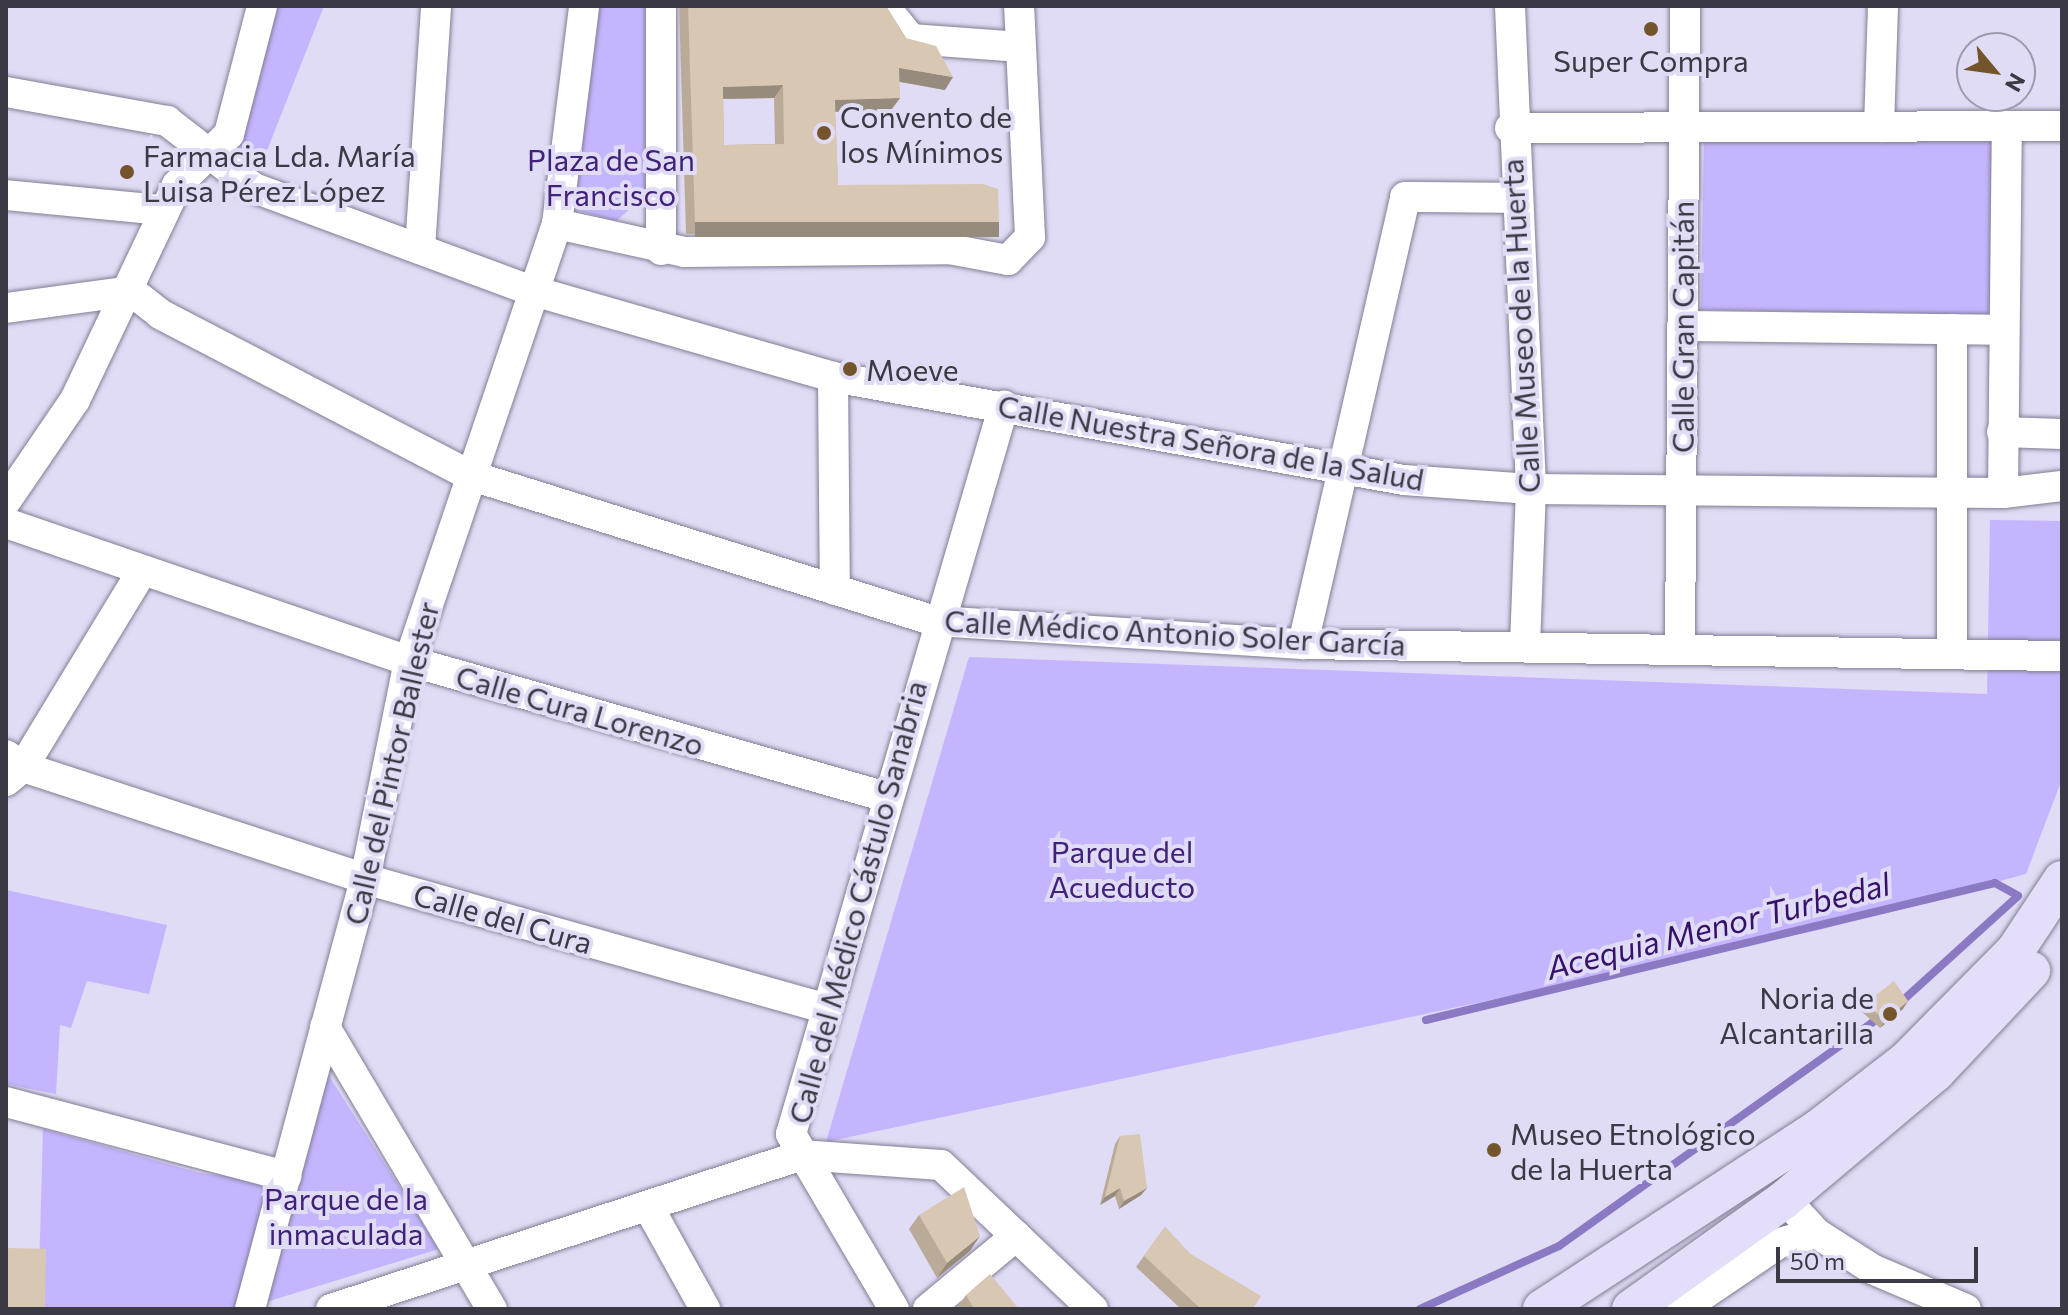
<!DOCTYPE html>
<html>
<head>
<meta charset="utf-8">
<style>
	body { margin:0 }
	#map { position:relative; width:2068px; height:1315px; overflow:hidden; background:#e0dcf5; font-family:Commissioner,sans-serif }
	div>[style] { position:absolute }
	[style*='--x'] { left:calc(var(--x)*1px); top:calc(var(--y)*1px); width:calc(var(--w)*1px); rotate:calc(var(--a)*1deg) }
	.green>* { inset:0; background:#c5b5fe; transform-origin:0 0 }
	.stream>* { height:8px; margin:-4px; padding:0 4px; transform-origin:4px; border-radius:4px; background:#8c79c4 }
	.roads { filter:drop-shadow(0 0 2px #827d94) drop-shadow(0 0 2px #827d94) }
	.minor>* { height:30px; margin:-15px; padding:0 15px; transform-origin:15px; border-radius:15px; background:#fff }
	.major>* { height:38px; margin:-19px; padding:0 19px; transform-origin:19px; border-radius:19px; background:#e4defb }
	.wall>* { inset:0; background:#baab99 }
	.shaded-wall>* { inset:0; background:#978b7d; transform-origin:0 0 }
	.building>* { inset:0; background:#d8c7b2; transform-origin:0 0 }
	.dots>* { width:22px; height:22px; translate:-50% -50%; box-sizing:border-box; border:4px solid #e0dcf5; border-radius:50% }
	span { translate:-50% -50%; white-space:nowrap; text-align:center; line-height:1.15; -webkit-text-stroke:8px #e0dcf5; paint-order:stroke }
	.poi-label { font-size:30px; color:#3b3943 }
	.left { translate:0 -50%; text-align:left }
	.right { translate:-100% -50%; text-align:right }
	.park-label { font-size:30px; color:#41227a }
	.street-label { font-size:30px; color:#3b3943 }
	.water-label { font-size:32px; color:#35116a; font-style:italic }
	.frame { position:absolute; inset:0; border:8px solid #3b3943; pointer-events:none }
	.north { position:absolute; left:1956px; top:32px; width:80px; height:80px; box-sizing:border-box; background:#e0dcf5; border:2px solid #9e9bae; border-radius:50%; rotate:119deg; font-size:22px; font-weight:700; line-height:32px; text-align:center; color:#3b3943 }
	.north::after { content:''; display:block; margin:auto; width:28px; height:36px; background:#74552b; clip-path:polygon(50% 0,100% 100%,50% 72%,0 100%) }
	.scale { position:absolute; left:1776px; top:1247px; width:202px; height:36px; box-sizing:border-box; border:4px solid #3b3943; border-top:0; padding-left:10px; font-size:24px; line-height:28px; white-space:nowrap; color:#3b3943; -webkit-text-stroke:6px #e0dcf5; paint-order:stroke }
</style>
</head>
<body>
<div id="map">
	<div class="green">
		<div style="clip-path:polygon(272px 6px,324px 6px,257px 176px,238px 150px)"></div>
		<div style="clip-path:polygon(597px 6px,652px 6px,651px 191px,616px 221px,572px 209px)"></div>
		<div style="left:2000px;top:138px;width:177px;height:296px;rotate:91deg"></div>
		<div style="clip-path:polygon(1990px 520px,2062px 521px,2062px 779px,2026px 874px,1823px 929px,826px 1142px,969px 657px,1987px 694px)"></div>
		<div style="clip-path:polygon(6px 890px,167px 925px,149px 994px,87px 981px,71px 1028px,60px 1025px,56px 1094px,6px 1084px)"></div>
		<div style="clip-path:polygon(324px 1068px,439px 1249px,263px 1303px)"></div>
		<div style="clip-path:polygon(43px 1129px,200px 1173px,284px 1183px,250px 1309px,38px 1309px)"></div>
	</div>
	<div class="stream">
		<div style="--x:1426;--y:1020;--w:585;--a:-13.54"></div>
		<div style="--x:1995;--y:883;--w:26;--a:29"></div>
		<div style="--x:2018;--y:896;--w:162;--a:137.8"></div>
		<div style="--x:1420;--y:1309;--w:153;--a:-24.4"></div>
		<div style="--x:1559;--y:1246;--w:394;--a:-35.5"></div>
	</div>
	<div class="roads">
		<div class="minor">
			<div style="--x:884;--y:6;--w:43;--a:50.7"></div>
			<div style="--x:911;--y:39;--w:110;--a:4.2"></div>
			<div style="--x:1510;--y:6;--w:483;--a:87.5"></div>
			<div style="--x:1531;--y:489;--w:157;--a:92.2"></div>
			<div style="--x:6;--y:92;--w:164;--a:10.2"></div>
			<div style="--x:167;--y:121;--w:110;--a:37.6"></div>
			<div style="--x:254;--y:188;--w:294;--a:20.3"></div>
			<div style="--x:530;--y:290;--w:315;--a:16"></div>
			<div style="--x:833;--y:377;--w:580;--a:10.23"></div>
			<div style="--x:1404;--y:480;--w:127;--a:4.1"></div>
			<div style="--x:1531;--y:489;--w:472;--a:0.5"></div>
			<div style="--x:2003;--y:493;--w:59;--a:-6.8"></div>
			<div style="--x:1879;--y:127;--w:121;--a:-88.1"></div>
			<div style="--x:1510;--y:128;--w:552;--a:-0.21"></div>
			<div style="--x:6;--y:195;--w:158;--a:5.5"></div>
			<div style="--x:557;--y:224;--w:130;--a:12.4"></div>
			<div style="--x:684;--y:252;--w:265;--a:-0.6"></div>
			<div style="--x:949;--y:249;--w:60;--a:10.6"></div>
			<div style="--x:1008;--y:260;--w:32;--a:-46"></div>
			<div style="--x:1030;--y:237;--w:231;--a:-92.7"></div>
			<div style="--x:420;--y:249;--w:244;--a:-86.2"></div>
			<div style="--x:661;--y:250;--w:244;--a:-90"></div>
			<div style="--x:6;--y:308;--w:126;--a:-7.7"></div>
			<div style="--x:131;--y:291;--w:37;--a:38"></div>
			<div style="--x:160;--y:314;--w:348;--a:27.5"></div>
			<div style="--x:469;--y:475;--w:488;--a:17.4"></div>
			<div style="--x:935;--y:621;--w:369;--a:3.6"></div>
			<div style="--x:1303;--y:644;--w:759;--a:0.91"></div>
			<div style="--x:1682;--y:326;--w:322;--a:0.7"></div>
			<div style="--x:833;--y:377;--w:213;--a:89.5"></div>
			<div style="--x:2002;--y:432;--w:60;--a:1.9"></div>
			<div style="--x:2003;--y:493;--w:366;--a:-89.4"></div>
			<div style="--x:6;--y:501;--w:122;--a:-55.7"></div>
			<div style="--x:75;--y:400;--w:238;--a:-64.6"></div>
			<div style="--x:177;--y:185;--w:73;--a:-44.4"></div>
			<div style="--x:229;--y:134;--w:132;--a:-75.5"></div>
			<div style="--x:6;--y:523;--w:426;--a:18.9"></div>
			<div style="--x:409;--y:661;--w:494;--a:15.9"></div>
			<div style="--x:1303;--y:644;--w:458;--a:-77.1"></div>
			<div style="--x:1405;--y:197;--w:109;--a:0.5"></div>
			<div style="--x:1680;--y:648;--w:642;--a:-89.55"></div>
			<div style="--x:1952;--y:651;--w:322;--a:-90"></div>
			<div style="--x:6;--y:755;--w:21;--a:35"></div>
			<div style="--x:23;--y:767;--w:360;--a:18.1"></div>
			<div style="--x:365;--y:879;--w:476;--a:15.7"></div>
			<div style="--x:6;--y:781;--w:22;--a:-39"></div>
			<div style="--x:23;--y:767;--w:229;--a:-58.7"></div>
			<div style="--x:325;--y:1027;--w:328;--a:59.4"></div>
			<div style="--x:6;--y:1102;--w:290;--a:14.8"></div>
			<div style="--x:1785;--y:1199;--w:46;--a:47.6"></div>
			<div style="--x:1816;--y:1233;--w:67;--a:32.7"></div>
			<div style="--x:1872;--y:1269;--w:102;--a:23.1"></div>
			<div style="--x:648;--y:1206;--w:118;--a:61"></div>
			<div style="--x:250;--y:1309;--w:445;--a:-75"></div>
			<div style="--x:365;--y:879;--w:222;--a:-78.6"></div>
			<div style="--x:409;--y:661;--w:461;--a:-71.3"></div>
			<div style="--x:557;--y:224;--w:220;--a:-82.9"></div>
			<div style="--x:331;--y:1309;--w:495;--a:-18.1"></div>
			<div style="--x:801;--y:1155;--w:140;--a:4.1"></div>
			<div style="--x:941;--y:1165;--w:103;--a:43.4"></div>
			<div style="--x:894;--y:1309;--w:203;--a:-120.5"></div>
			<div style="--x:791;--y:1134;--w:759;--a:-73.71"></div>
			<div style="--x:928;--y:1309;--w:114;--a:-39.7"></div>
			<div style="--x:1016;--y:1236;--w:106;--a:43.5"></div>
			<div style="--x:1682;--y:1309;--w:117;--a:-34.2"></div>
			<div style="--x:1779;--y:1243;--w:38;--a:-15"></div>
		</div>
		<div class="major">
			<div style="--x:1542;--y:1309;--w:330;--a:-33.1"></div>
			<div style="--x:1818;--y:1129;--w:111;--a:-37.7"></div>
			<div style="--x:1906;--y:1061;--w:155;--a:-45.3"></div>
			<div style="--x:2015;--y:951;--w:85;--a:-56.5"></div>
			<div style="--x:1631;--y:1309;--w:189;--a:-35.5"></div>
			<div style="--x:1785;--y:1199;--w:197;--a:-40.1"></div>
			<div style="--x:1936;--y:1072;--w:139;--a:-46.8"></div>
		</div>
	</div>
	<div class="wall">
		<div style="clip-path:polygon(evenodd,679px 6px,886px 6px,906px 38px,945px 90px,899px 82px,900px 98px,891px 110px,835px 112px,838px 185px,999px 222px,990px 235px,686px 234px,679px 6px,774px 98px,775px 144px,724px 145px,723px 99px,774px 98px)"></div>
		<div style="clip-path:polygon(1866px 1003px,1903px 1009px,1880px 1028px,1861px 1011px)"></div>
		<div style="clip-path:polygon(1120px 1136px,1147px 1188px,1141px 1195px,1119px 1209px,1115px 1196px,1100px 1205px,1115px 1144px)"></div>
		<div style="clip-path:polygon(919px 1215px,970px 1251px,937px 1278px,909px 1229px)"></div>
		<div style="clip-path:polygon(1165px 1227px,1189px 1253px,1253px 1309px,1181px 1309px,1136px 1267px)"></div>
		<div style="clip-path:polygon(966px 1295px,1019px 1309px,956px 1309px)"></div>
	</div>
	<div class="shaded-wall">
		<div style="clip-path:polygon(899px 68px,953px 77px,945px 90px,891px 80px)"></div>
		<div style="clip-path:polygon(783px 85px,774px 98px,715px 99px,723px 87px)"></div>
		<div style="clip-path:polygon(900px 98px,891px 110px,826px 112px,835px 100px)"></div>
		<div style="left:695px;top:222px;width:304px;height:15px"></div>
		<div style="clip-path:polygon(1908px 1001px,1903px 1009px,1880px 1028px,1885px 1021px)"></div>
		<div style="clip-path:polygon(1120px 1188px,1115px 1196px,1100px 1205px,1105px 1197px)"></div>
		<div style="clip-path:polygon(1147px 1188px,1141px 1195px,1119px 1209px,1124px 1201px)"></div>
		<div style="clip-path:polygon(980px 1236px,970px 1251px,937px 1278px,947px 1263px)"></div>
	</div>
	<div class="building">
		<div style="clip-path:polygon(evenodd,688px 6px,886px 6px,906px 38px,936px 46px,953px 77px,899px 68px,900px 98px,835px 100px,838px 185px,983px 184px,998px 189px,999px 222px,695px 222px,688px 6px,783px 85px,784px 144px,724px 145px,723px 87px,783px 85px)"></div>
		<div style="clip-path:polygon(1894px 981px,1908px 1001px,1885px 1021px,1866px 1003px)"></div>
		<div style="clip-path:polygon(1140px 1134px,1147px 1188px,1124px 1201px,1120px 1188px,1105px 1197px,1120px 1136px)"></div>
		<div style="clip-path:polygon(964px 1187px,980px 1236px,947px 1263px,919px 1215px)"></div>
		<div style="clip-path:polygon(1165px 1227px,1189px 1253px,1261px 1296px,1253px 1309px,1201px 1309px,1144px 1256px)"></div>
		<div style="left:6px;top:1248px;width:40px;height:61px;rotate:1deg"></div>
		<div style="clip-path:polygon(990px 1274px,1019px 1309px,974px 1309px,966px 1295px)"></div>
	</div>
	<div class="dots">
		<div style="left:1651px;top:29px;background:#74552b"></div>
		<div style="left:824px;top:133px;background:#74552b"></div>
		<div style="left:127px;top:172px;background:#74552b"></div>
		<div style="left:850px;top:369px;background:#74552b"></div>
		<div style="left:1890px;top:1014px;background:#74552b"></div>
		<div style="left:1494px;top:1150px;background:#74552b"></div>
	</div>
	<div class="poi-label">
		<span style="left:1651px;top:60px">Super Compra</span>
		<span class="left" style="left:840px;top:133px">Convento de<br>los Mínimos</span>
		<span class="left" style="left:143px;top:172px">Farmacia Lda. María<br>Luisa Pérez López</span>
		<span class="left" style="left:866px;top:369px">Moeve</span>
		<span class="right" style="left:1874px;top:1014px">Noria de<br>Alcantarilla</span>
		<span class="left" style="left:1510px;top:1150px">Museo Etnológico<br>de la Huerta</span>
	</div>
	<div class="park-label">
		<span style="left:611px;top:176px">Plaza de San<br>Francisco</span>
		<span style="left:1122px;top:868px">Parque del<br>Acueducto</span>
		<span style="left:346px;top:1215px">Parque de la<br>inmaculada</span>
	</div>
	<div class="street-label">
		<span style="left:1520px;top:326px;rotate:-93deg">Calle Museo de la Huerta</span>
		<span style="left:1682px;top:327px;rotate:-90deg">Calle Gran Capitán</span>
		<span style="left:1211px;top:442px;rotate:10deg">Calle Nuestra Señora de la Salud</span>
		<span style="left:1175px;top:632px;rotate:3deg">Calle Médico Antonio Soler García</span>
		<span style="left:580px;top:710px;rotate:16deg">Calle Cura Lorenzo</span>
		<span style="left:391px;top:763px;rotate:-77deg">Calle del Pintor Ballester</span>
		<span style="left:857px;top:902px;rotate:-75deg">Calle del Médico Cástulo Sanabria</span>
		<span style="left:503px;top:918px;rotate:16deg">Calle del Cura</span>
	</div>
	<div class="water-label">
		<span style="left:1718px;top:925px;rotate:-14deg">Acequia Menor Turbedal</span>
	</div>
	<div class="frame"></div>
	<div class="north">N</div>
	<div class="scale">50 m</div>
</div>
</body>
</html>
